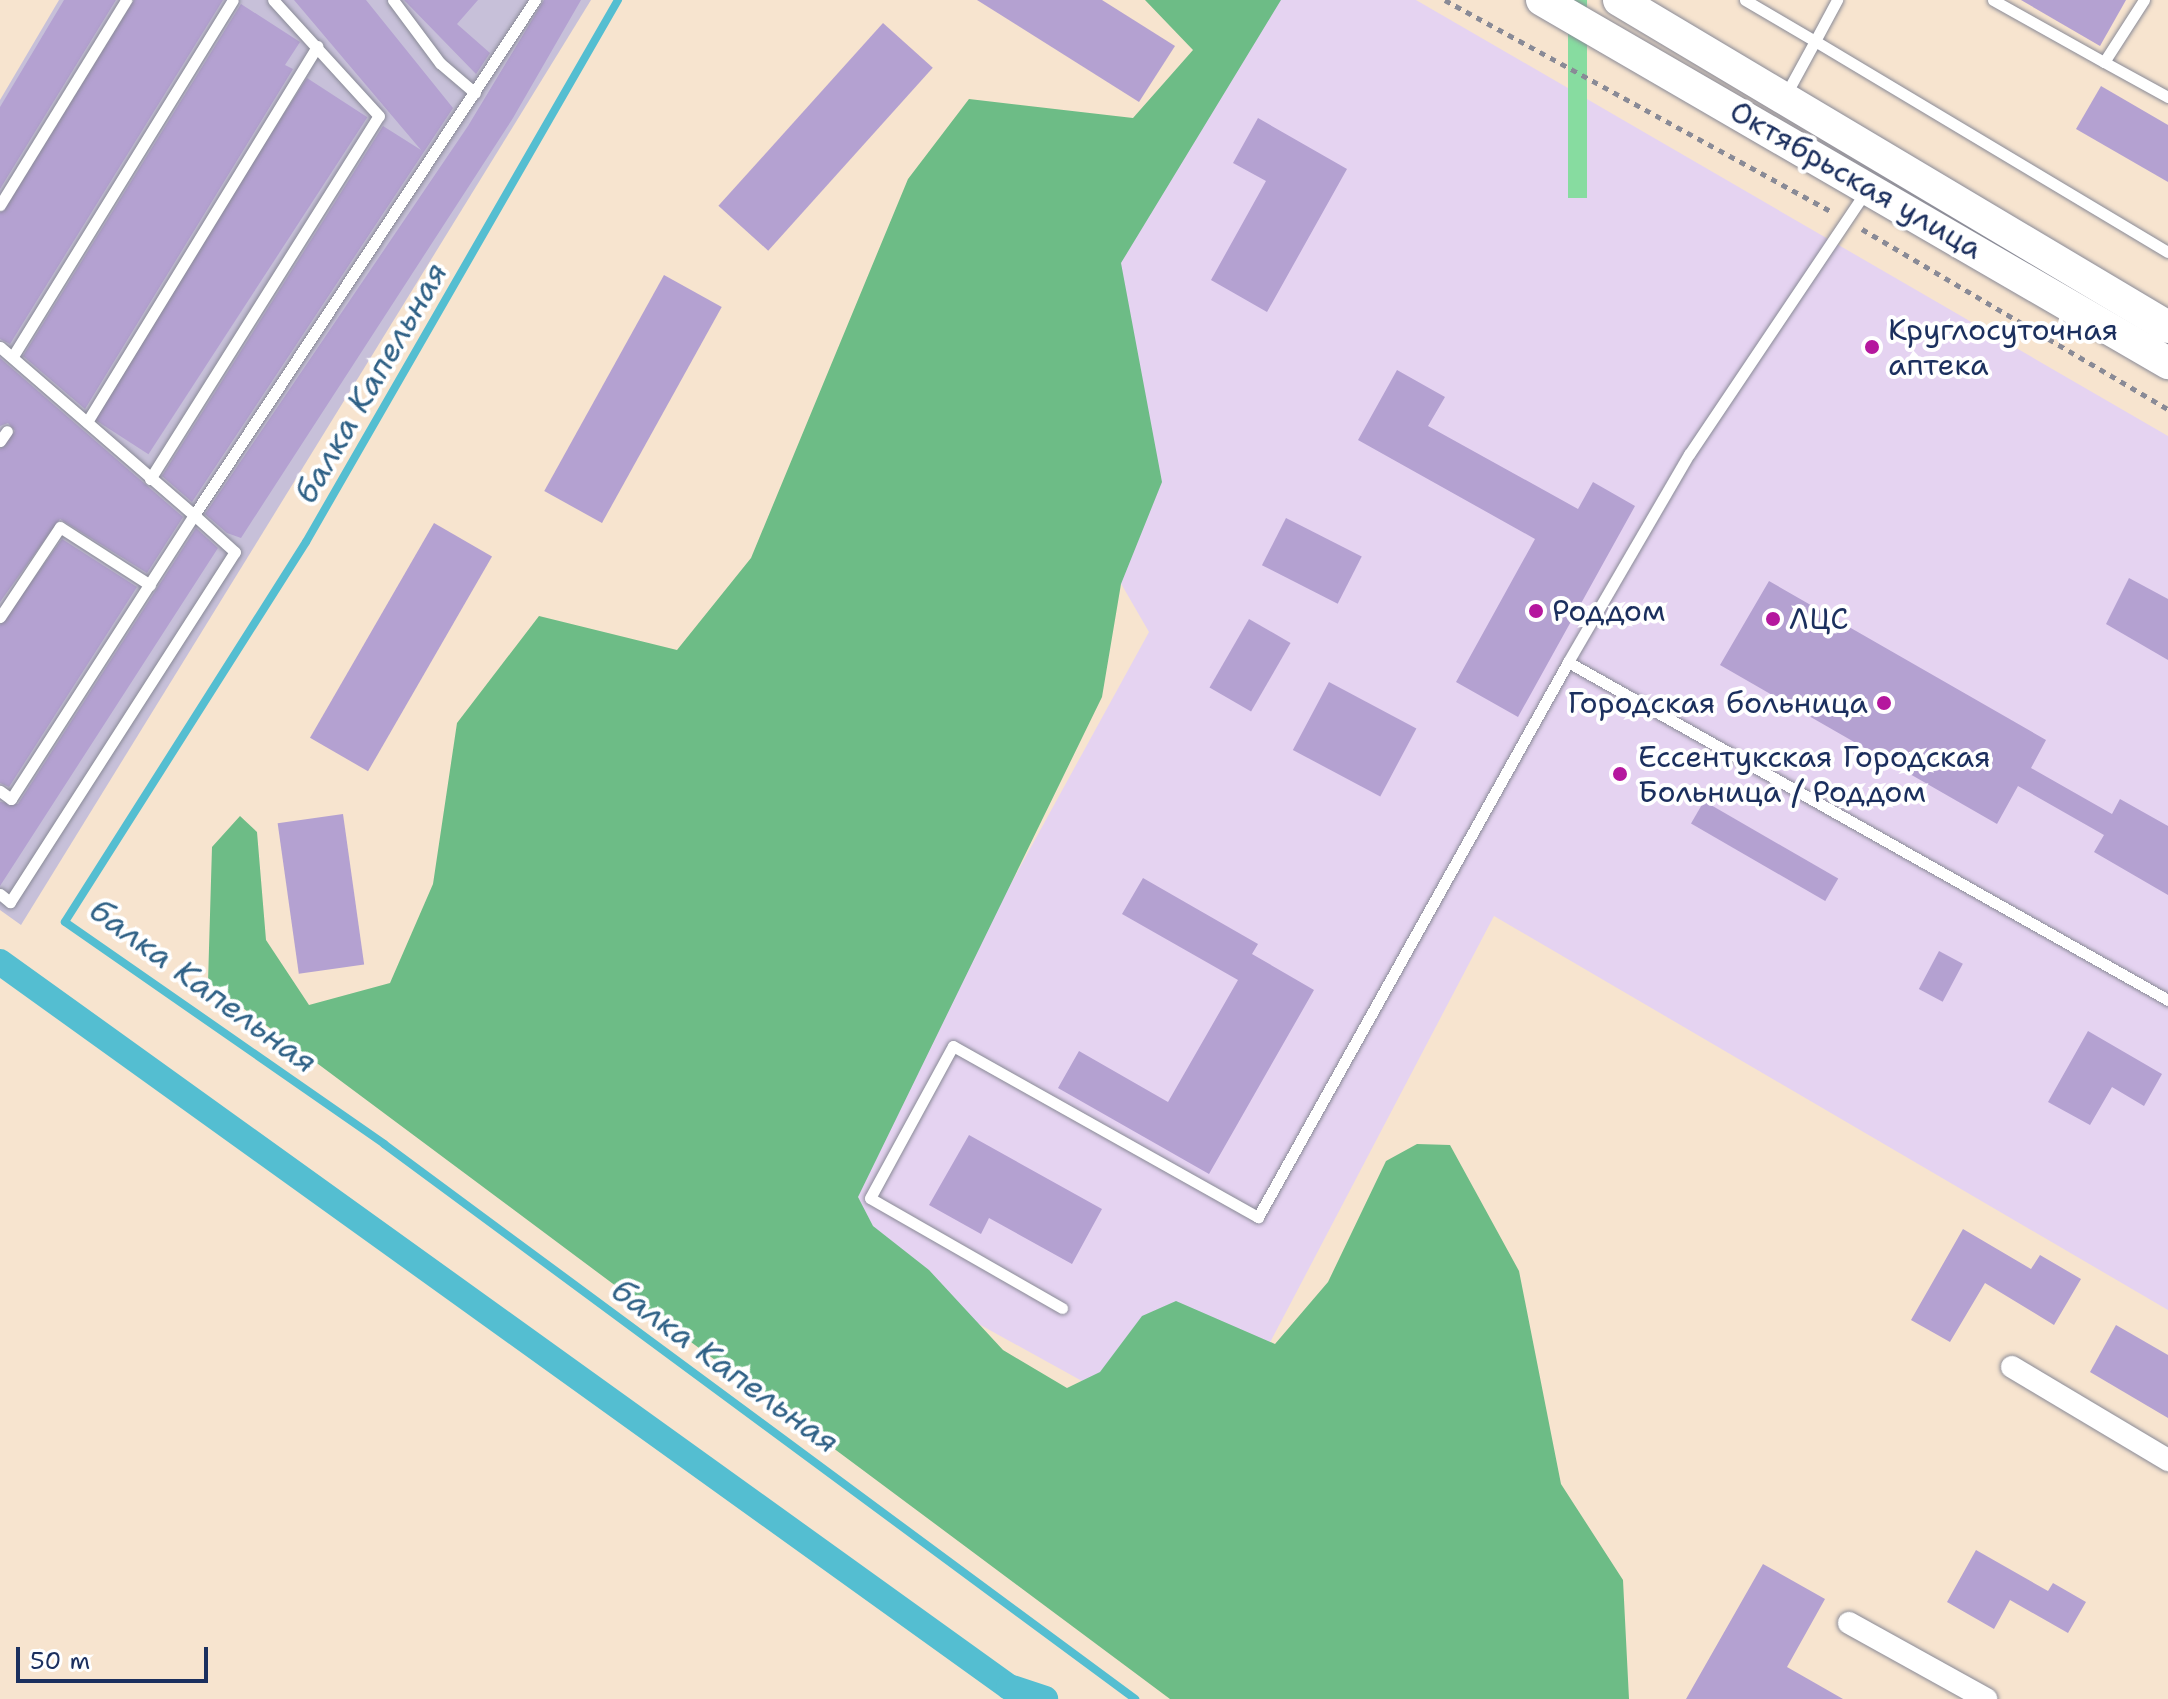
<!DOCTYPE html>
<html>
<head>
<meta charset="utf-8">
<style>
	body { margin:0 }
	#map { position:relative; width:2168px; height:1699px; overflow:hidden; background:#f7e4cf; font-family:"Shantell Sans",sans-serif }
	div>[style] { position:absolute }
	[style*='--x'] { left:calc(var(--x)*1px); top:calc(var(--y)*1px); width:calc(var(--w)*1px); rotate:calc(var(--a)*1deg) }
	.built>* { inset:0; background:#e5d3f1 }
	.industrial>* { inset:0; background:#c7c0d9 }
	.green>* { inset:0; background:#87dca0; transform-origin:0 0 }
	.forest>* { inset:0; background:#6dbc86 }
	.stream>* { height:8px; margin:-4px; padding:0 4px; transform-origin:4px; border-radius:4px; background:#54bed1 }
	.canal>* { height:26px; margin:-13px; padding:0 13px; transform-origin:13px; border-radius:13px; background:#54bed1 }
	.building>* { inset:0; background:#b4a1d1; transform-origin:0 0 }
	.path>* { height:5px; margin-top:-2.5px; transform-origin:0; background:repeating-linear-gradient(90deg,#898a96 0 6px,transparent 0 12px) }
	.roads { filter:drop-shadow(0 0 2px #898a96) drop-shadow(0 0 2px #898a96) }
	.service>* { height:11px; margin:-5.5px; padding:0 5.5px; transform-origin:5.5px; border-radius:5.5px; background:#fff }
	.minor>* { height:22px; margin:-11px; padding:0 11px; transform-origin:11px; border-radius:11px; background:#fff }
	.secondary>* { height:32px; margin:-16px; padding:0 16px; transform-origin:16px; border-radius:16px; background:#fff }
	.dots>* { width:22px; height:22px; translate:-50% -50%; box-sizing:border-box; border:4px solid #fff; border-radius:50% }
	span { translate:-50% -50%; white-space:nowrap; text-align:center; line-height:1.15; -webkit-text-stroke:8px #fff; paint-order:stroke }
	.street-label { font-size:30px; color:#1b2f5e }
	.poi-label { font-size:30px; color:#1b2f5e }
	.left { translate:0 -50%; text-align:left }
	.right { translate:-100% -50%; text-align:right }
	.water-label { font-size:32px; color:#2f6186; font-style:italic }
	.scale { position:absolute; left:16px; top:1647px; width:192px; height:36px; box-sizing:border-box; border:4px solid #1b2f5e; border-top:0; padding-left:10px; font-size:24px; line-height:28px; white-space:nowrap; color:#1b2f5e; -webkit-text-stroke:6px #fff; paint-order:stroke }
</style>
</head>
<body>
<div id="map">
	<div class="built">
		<div style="clip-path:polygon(1246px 0,1416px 0,2168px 436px,2168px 1310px,1494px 916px,1212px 1453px,818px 1235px,1149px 632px,1012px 395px)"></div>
	</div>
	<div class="industrial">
		<div style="clip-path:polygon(59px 0,591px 0,21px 925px,0 910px,0 100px)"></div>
	</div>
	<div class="green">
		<div style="left:1568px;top:0;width:19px;height:198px"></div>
	</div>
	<div class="forest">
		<div style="clip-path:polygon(1145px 0,1281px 0,1121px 263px,1162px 482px,1121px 584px,1102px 697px,858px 1197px,873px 1226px,929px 1270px,1003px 1350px,1067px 1388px,1100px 1372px,1142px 1316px,1176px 1301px,1275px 1344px,1328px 1282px,1386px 1161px,1417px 1144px,1450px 1145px,1519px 1271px,1561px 1484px,1623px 1580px,1629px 1699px,1170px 1699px,208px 982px,212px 847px,240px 816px,257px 832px,266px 940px,309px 1005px,390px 983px,433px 884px,457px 723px,539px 616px,677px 650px,751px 558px,908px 179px,969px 99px,1133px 118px,1193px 50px)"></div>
	</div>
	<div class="stream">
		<div style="--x:618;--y:0;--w:625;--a:119.93"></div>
		<div style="--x:306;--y:542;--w:450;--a:122.4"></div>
		<div style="--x:65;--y:922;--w:389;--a:34.8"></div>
		<div style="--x:384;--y:1144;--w:934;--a:36.46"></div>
	</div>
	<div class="canal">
		<div style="--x:0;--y:962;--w:1242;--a:35.7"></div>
		<div style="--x:1009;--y:1687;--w:38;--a:18"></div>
	</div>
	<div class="building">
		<div style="clip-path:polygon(64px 0,116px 0,0 189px,0 107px)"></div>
		<div style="clip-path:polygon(134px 0,223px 0,10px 344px,0 339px,0 213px)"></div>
		<div style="clip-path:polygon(294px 0,366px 0,453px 108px,192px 502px,162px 476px,383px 126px,421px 150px)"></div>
		<div style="clip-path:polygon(404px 0,478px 0,457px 24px,490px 53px,476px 74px)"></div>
		<div style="clip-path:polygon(581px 0,513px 118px,241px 538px,227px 533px,205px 514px,468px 126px,544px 0)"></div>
		<div style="clip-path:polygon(977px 0,1102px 0,1175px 46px,1139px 102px)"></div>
		<div style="clip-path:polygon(2021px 0,2126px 0,2100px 46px)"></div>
		<div style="clip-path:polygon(241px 4px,300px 42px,285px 65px,293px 69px,85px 409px,23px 356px)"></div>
		<div style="left:883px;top:23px;width:67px;height:246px;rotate:42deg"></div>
		<div style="left:307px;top:78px;width:72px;height:402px;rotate:33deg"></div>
		<div style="clip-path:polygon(2101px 86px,2168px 125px,2168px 182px,2076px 129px)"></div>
		<div style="clip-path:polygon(1258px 118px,1347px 169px,1267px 312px,1211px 280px,1266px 181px,1233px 163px)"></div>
		<div style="left:664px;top:275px;width:66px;height:247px;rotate:29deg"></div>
		<div style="clip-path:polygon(0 358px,183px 517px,147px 573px,60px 519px,0 602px,0 449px,15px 431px,8px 423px,0 426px)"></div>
		<div style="clip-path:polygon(1397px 370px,1445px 397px,1428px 426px,1578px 509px,1593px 482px,1635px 506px,1518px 717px,1456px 682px,1535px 539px,1358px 440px)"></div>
		<div style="left:1286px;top:518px;width:85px;height:53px;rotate:27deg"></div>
		<div style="left:434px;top:523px;width:67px;height:248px;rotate:30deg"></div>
		<div style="clip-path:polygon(196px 528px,218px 548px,0 886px,0 802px,18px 804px)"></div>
		<div style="clip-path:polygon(62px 539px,137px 587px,9px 787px,0 783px,0 625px)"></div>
		<div style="clip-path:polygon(2129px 578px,2168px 599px,2168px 660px,2106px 624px)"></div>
		<div style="clip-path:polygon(1769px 581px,2046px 740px,2031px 768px,2112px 814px,2120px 799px,2168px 826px,2168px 895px,2094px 852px,2104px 835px,2018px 786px,1997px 824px,1720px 665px)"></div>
		<div style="left:1249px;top:619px;width:48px;height:79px;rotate:30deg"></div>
		<div style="left:1329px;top:682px;width:99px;height:77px;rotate:28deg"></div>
		<div style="left:1704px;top:801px;width:155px;height:26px;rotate:30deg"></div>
		<div style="left:343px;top:814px;width:152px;height:66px;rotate:82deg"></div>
		<div style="clip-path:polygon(1143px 878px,1258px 944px,1252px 954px,1314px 990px,1209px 1174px,1058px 1088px,1079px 1051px,1168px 1102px,1238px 980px,1122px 914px)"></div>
		<div style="left:1939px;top:951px;width:27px;height:43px;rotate:28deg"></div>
		<div style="clip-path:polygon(2088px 1031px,2162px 1074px,2144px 1106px,2112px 1087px,2090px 1125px,2048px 1102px)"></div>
		<div style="clip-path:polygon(969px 1135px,1102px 1209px,1072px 1264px,989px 1218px,981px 1234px,929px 1205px)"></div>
		<div style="clip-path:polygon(1963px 1229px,2031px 1269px,2040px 1255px,2081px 1279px,2054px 1325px,1985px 1283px,1950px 1342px,1911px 1320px)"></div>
		<div style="clip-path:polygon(2116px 1325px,2168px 1355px,2168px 1418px,2090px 1372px)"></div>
		<div style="clip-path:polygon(1976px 1550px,2048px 1591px,2053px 1583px,2086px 1602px,2068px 1633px,2010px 1600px,1994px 1629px,1947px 1602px)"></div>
		<div style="clip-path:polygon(1763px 1564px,1825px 1599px,1787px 1667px,1843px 1699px,1686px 1699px)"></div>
	</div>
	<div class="path">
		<div style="--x:1445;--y:0;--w:442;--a:28.7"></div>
		<div style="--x:1862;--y:229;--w:355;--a:30.5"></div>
	</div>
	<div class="roads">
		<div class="service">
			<div style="--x:393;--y:0;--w:79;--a:53.3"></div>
			<div style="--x:440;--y:63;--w:46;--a:40.6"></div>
			<div style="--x:1745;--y:0;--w:81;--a:30.4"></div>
			<div style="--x:1815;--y:41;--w:47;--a:-61.8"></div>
			<div style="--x:1993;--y:0;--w:127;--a:29.2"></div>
			<div style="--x:2104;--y:62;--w:74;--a:-57.2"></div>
			<div style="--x:2104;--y:62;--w:73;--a:28.7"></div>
			<div style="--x:1785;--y:96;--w:63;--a:-61.4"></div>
			<div style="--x:1815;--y:41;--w:411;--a:30.9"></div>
			<div style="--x:1866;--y:191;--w:317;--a:123.9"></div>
			<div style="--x:1689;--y:454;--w:241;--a:120.2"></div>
			<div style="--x:1568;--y:662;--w:689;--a:29.39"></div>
			<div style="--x:0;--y:205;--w:241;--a:-58.4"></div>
			<div style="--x:0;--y:347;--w:257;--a:40.9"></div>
			<div style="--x:194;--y:515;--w:338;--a:122.8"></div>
			<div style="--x:11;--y:799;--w:14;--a:-144"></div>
			<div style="--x:13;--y:356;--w:418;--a:-58.3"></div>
			<div style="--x:87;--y:422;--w:441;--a:-58.5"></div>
			<div style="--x:0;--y:441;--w:12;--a:-55"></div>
			<div style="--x:150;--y:479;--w:429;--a:-57.8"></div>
			<div style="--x:379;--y:116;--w:157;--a:-132.4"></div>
			<div style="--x:0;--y:617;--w:108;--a:-56.3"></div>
			<div style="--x:60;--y:527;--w:107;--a:32.8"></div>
			<div style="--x:0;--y:894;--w:13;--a:39"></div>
			<div style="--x:10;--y:902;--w:416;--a:-57.3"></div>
			<div style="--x:235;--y:552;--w:55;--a:-137.9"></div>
			<div style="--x:194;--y:515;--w:618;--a:-56.49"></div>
			<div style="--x:1062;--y:1308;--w:221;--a:-150.2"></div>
			<div style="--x:870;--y:1198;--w:173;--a:-61.4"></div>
			<div style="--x:953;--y:1046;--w:350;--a:29.3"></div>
			<div style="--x:1258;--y:1217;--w:636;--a:-60.81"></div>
		</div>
		<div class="minor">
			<div style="--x:2012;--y:1367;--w:182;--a:30.8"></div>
			<div style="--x:1849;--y:1623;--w:157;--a:29"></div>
		</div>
		<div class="secondary">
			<div style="--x:1542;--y:0;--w:724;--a:30.11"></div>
			<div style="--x:1619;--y:0;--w:639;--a:30.78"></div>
		</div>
	</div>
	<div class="dots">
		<div style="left:1872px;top:347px;background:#b5179e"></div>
		<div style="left:1536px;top:611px;background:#b5179e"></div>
		<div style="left:1773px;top:619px;background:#b5179e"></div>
		<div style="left:1884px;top:703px;background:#b5179e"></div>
		<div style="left:1620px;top:774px;background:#b5179e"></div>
	</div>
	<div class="street-label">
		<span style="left:1856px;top:180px;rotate:30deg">Октябрьская улица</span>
	</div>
	<div class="poi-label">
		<span class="left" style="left:1888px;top:347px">Круглосуточная<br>аптека</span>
		<span class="left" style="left:1552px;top:611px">Роддом</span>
		<span class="left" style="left:1789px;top:619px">ЛЦС</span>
		<span class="right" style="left:1868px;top:703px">Городская больница</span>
		<span class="left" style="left:1638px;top:774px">Ессентукская Городская<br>Больница / Роддом</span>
	</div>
	<div class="water-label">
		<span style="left:371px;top:383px;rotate:-60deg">балка Капельная</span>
		<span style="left:203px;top:986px;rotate:36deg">балка Капельная</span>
		<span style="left:725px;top:1366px;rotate:36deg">балка Капельная</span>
	</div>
	<div class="scale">50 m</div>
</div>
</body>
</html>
